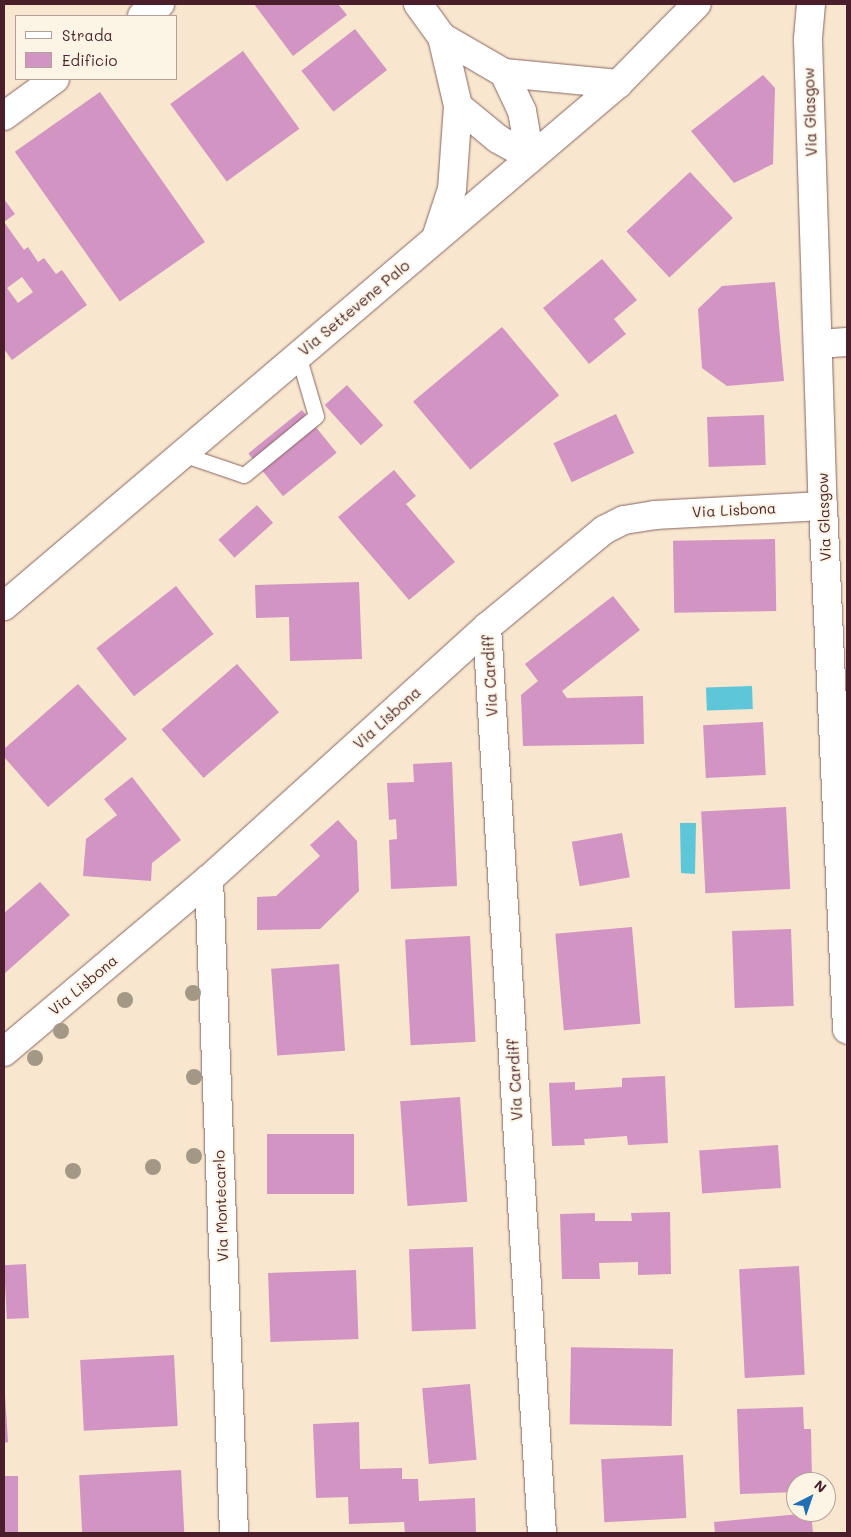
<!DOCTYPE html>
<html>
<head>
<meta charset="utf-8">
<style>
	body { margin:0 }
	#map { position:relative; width:851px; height:1537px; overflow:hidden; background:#f8e6ce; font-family:Mali,sans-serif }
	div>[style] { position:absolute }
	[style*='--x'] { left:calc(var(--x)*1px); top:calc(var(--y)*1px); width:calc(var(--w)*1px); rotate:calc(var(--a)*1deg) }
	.water>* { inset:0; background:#5dc6d8; transform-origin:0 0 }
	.building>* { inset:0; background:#d294c3; transform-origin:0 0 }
	.roads { filter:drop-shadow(0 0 1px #876564) drop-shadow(0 0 1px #876564) }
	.service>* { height:15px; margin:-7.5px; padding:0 7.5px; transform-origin:7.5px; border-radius:7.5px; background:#fff }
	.minor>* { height:28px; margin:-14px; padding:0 14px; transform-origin:14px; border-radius:14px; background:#fff }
	.tertiary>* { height:28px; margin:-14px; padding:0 14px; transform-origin:14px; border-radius:14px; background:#fff }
	.trees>* { width:16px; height:16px; margin:-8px; border-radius:50%; background:#a39786 }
	span { translate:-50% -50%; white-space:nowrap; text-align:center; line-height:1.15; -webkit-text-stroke:4px #fcf5e5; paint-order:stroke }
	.street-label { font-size:15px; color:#4a1f2b }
	.frame { position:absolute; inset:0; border:5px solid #4a1f2b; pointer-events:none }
	.legend { position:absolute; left:15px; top:15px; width:162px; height:65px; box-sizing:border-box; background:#fcf5e5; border:1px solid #b59f9b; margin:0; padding:6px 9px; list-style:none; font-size:15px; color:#4a1f2b }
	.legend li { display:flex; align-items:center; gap:10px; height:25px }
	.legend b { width:25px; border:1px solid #b59f9b }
	.north { position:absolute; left:786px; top:1472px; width:50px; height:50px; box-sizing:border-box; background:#fcf5e5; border:1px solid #b59f9b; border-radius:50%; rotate:41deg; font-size:14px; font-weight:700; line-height:20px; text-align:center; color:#4a1f2b }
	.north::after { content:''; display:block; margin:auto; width:18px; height:22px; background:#1f6fb2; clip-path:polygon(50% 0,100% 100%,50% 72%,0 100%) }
</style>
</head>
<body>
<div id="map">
	<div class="water">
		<div style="left:752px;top:686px;width:23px;height:46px;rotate:88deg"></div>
		<div style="clip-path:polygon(680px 823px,696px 823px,695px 874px,681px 873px)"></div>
	</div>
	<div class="building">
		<div style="clip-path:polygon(254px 4px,338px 4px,347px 15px,293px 56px)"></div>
		<div style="left:355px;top:29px;width:52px;height:68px;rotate:52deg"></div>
		<div style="left:243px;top:51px;width:96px;height:90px;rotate:54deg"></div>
		<div style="clip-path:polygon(763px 75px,775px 88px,773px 164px,734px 183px,691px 131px)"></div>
		<div style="left:100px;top:92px;width:183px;height:104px;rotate:55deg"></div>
		<div style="left:690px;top:172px;width:63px;height:87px;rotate:47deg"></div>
		<div style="clip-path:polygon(evenodd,4px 199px,15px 214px,4px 222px,24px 250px,28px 247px,38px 262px,44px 258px,56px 274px,62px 270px,87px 305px,12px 360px,4px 349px,4px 199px,22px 277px,33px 292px,18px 303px,7px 288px,22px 277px)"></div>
		<div style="clip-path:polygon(602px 259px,637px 300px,614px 319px,626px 334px,589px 364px,543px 308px)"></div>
		<div style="clip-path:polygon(775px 282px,784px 381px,727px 386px,702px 368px,698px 309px,722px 286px)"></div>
		<div style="left:502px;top:327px;width:89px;height:116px;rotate:50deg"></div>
		<div style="left:347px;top:385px;width:54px;height:30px;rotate:48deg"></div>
		<div style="left:302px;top:410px;width:55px;height:69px;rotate:51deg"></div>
		<div style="left:616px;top:414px;width:43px;height:69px;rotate:65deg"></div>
		<div style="left:764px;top:415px;width:50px;height:57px;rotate:88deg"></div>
		<div style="clip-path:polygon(394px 470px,416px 496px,406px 504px,455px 562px,409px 600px,338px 517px)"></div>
		<div style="left:257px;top:505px;width:24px;height:52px;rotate:48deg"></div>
		<div style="left:775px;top:539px;width:72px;height:102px;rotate:89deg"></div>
		<div style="clip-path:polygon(359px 582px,362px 659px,290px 661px,289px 617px,256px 618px,255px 585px)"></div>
		<div style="left:176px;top:586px;width:61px;height:101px;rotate:52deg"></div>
		<div style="clip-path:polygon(613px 596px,640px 630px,562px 691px,567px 698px,643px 696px,644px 744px,523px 746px,521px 695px,538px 681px,525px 664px)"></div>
		<div style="left:237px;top:664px;width:64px;height:100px;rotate:49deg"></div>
		<div style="clip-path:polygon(78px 684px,127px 739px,48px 807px,4px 757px,4px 749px)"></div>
		<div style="left:763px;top:722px;width:53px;height:60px;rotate:87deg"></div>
		<div style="clip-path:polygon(452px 762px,457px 886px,391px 889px,389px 840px,397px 839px,396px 819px,389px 820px,387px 783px,414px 782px,413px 764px)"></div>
		<div style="clip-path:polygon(132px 777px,181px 840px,152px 863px,151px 881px,83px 876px,86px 839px,117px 815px,104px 799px)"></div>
		<div style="left:786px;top:807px;width:82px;height:85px;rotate:87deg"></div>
		<div style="clip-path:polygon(338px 820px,357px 841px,359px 891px,320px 929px,257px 930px,257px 897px,276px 896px,320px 856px,310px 845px)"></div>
		<div style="left:622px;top:833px;width:45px;height:51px;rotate:80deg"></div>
		<div style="clip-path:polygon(40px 882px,70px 915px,4px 974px,4px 913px)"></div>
		<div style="left:632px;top:927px;width:97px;height:77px;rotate:85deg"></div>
		<div style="left:791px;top:929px;width:77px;height:59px;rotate:88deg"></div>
		<div style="left:470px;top:936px;width:106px;height:65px;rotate:87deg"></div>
		<div style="left:339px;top:964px;width:87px;height:68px;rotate:86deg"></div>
		<div style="clip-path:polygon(665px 1076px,668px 1143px,628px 1145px,627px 1136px,584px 1139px,585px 1145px,552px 1146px,549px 1083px,575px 1082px,575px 1090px,622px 1087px,622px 1078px)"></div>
		<div style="left:460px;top:1097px;width:105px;height:60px;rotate:86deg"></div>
		<div style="left:267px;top:1134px;width:87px;height:60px"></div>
		<div style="left:778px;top:1145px;width:43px;height:79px;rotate:86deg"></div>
		<div style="clip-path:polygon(670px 1212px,671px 1274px,638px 1275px,638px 1262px,599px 1263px,600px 1279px,562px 1279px,560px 1214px,595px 1213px,595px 1221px,632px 1221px,631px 1213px)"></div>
		<div style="left:473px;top:1247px;width:82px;height:64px;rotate:88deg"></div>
		<div style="left:26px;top:1264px;width:54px;height:22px;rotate:87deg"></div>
		<div style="left:799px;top:1266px;width:109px;height:60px;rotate:87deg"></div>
		<div style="left:356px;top:1270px;width:69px;height:88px;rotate:88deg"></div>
		<div style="left:673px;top:1349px;width:77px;height:102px;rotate:91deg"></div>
		<div style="left:174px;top:1355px;width:71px;height:94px;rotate:87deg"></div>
		<div style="clip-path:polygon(4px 1379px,8px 1442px,4px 1443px)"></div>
		<div style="left:470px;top:1384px;width:76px;height:48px;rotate:85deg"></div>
		<div style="clip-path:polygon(803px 1407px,804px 1429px,811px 1429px,812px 1482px,796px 1482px,796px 1492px,740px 1494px,737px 1409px)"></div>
		<div style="clip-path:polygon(359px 1422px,360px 1469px,402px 1468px,402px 1479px,418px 1479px,419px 1501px,475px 1498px,476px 1533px,405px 1533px,404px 1522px,349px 1524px,348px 1497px,316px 1498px,313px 1424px)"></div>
		<div style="left:683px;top:1455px;width:63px;height:82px;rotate:87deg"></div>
		<div style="left:181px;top:1470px;width:63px;height:102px;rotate:87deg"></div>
		<div style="left:4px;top:1476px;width:14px;height:57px"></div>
		<div style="clip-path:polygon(811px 1513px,813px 1533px,715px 1533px,714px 1522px)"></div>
	</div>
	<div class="roads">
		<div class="service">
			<div style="--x:182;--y:454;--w:65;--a:18.7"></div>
			<div style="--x:244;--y:475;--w:93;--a:-39.3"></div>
			<div style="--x:316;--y:416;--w:64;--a:-106.4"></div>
		</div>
		<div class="minor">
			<div style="--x:418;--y:4;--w:41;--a:54"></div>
			<div style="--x:442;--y:37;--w:71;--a:76.9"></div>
			<div style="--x:458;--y:106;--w:83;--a:94.1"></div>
			<div style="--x:452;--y:189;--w:52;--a:108.1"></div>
			<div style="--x:811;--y:4;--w:36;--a:95"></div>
			<div style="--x:808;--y:40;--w:466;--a:88.2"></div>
			<div style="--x:823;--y:506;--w:524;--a:87.37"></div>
			<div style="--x:142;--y:16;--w:22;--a:-34"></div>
			<div style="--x:442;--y:37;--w:72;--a:30.1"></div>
			<div style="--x:504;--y:73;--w:115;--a:5.5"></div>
			<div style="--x:504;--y:73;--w:42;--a:64.7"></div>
			<div style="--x:522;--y:111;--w:47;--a:80.1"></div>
			<div style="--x:458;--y:106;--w:52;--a:39.5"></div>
			<div style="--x:498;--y:139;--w:37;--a:29"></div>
			<div style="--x:4;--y:116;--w:63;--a:-36"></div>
			<div style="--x:818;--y:344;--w:29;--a:-4"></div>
			<div style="--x:487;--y:627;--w:908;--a:86.53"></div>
			<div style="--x:209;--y:879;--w:654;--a:87.81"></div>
			<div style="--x:4;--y:1052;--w:268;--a:-40.2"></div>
			<div style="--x:209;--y:879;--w:375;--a:-42.2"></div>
			<div style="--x:487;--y:627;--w:152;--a:-39.7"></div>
			<div style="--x:604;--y:530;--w:22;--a:-27"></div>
			<div style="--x:624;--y:520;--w:31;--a:-9"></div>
			<div style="--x:655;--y:515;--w:168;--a:-3.1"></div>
		</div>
		<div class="tertiary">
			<div style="--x:4;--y:606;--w:806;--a:-40.37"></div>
			<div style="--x:618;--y:84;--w:112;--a:-45.4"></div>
		</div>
	</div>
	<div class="trees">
		<div style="left:193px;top:993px"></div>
		<div style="left:125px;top:1000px"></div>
		<div style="left:61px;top:1031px"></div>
		<div style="left:35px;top:1058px"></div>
		<div style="left:194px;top:1077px"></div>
		<div style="left:194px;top:1156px"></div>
		<div style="left:153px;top:1167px"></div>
		<div style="left:73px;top:1171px"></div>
	</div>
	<div class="street-label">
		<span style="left:810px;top:112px;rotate:-92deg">Via Glasgow</span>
		<span style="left:354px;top:308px;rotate:-40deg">Via Settevene Palo</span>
		<span style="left:734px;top:510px;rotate:-3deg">Via Lisbona</span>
		<span style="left:824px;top:517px;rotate:-92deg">Via Glasgow</span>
		<span style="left:490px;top:676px;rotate:-93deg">Via Cardiff</span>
		<span style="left:387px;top:718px;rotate:-42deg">Via Lisbona</span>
		<span style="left:83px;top:985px;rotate:-40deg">Via Lisbona</span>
		<span style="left:515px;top:1080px;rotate:-93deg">Via Cardiff</span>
		<span style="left:221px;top:1206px;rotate:-92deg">Via Montecarlo</span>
	</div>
	<div class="frame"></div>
	<ul class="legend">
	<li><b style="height:6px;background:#fff"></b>Strada</li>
	<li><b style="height:14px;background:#d294c3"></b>Edificio</li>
	</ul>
	<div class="north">N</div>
</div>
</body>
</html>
